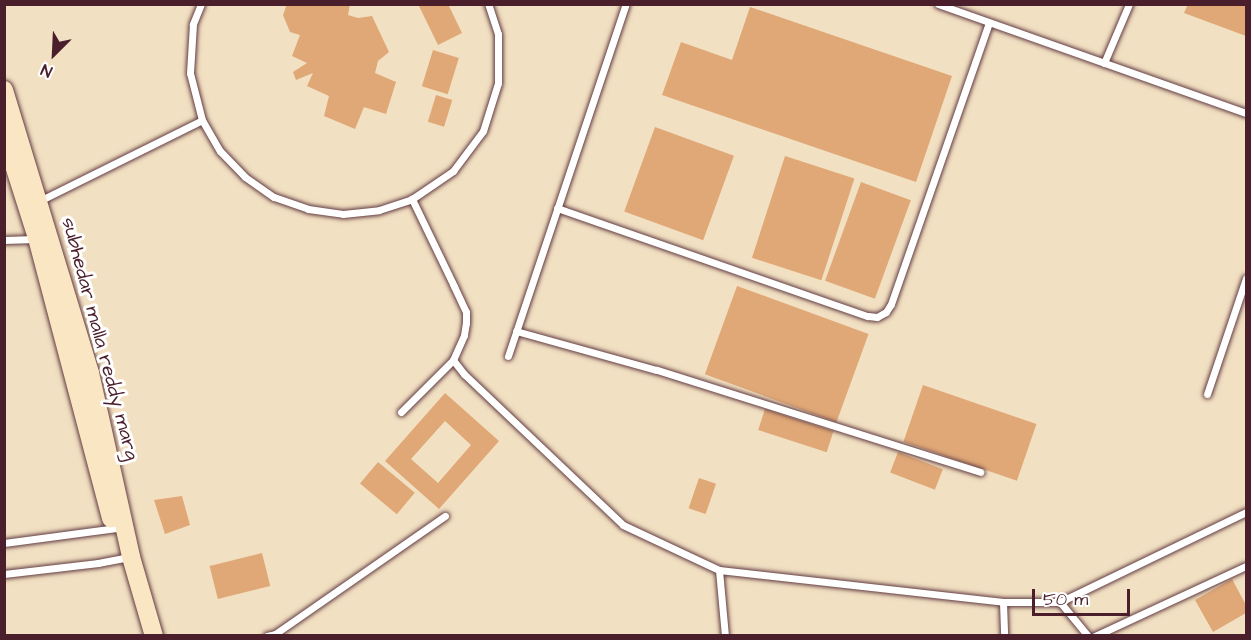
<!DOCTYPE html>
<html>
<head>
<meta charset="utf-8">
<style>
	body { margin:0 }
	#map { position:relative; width:1251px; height:640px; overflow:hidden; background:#f2e0c2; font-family:"Architects Daughter",sans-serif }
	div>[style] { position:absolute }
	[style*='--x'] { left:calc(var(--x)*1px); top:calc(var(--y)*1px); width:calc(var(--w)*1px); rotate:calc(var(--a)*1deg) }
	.building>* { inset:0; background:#e0a877; transform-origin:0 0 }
	.roads { filter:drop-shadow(0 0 2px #633c42) drop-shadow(0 0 2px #633c42) }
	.lane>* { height:7px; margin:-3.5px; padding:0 3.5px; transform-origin:3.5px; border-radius:3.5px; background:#fff }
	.secondary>* { height:18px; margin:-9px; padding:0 9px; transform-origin:9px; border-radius:9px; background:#fbe6c4 }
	span { translate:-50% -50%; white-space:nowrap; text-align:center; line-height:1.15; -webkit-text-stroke:6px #fff; paint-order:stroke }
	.street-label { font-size:20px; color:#4a1f2b }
	.frame { position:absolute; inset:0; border:6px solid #4a1f2b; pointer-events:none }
	.north { position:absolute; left:24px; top:24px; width:60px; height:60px; -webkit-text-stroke:4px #fff; paint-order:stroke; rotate:204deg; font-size:16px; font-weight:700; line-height:24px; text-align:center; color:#4a1f2b }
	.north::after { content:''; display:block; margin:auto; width:21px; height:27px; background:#4a1f2b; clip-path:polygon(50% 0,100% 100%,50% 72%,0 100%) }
	.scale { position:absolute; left:1032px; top:589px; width:98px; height:27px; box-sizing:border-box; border:3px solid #4a1f2b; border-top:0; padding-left:8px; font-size:18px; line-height:21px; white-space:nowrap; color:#4a1f2b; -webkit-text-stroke:4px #fff; paint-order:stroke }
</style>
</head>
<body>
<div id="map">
	<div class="building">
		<div style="clip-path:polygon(287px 4px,350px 4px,348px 15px,358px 18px,372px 16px,389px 52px,378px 61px,375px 73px,396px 82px,386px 114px,364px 107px,355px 129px,324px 116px,329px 96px,307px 86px,313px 73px,296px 80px,293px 72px,307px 63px,292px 56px,300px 35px,290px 32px,283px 15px)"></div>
		<div style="clip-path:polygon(418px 4px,448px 4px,462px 33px,438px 45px)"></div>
		<div style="clip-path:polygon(1188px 4px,1246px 4px,1246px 36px,1184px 13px)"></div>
		<div style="clip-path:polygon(750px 7px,952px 76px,916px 182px,662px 95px,681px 42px,732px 60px)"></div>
		<div style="left:433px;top:50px;width:27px;height:38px;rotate:17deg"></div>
		<div style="left:436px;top:95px;width:17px;height:28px;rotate:17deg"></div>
		<div style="left:655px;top:127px;width:84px;height:90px;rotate:20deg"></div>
		<div style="left:785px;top:156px;width:73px;height:107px;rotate:18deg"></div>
		<div style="left:861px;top:182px;width:53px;height:105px;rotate:20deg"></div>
		<div style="left:737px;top:286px;width:140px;height:94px;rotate:20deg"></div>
		<div style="left:923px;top:385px;width:120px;height:60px;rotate:19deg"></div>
		<div style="clip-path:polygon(evenodd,445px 393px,499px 441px,439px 509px,385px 461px,445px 393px,445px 421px,471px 445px,438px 483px,411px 459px,445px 421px)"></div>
		<div style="left:765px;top:409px;width:72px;height:22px;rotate:18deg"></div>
		<div style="left:898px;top:452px;width:48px;height:22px;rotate:21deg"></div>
		<div style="left:378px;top:462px;width:48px;height:28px;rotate:40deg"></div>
		<div style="left:699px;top:478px;width:18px;height:32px;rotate:19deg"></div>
		<div style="clip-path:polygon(182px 496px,190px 525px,165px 534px,154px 500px)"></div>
		<div style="left:262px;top:553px;width:34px;height:54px;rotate:76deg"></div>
		<div style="clip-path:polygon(1232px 579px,1246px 605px,1246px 613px,1213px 632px,1195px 600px)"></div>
	</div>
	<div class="roads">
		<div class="lane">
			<div style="--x:201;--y:4;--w:22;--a:112"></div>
			<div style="--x:193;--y:24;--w:49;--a:93.5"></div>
			<div style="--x:190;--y:73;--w:49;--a:75.7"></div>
			<div style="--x:202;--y:120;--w:36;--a:60"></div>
			<div style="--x:220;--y:151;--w:36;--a:46"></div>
			<div style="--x:245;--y:177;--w:35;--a:35"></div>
			<div style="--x:274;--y:197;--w:36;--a:19"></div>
			<div style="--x:308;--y:209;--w:35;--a:8"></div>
			<div style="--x:343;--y:214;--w:36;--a:-6"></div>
			<div style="--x:379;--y:210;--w:35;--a:-18"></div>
			<div style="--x:412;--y:199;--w:50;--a:-34.3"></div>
			<div style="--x:453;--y:171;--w:50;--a:-53.1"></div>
			<div style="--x:483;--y:131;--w:50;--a:-72.6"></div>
			<div style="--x:498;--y:83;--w:49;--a:-90"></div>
			<div style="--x:498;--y:34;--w:32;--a:-108"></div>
			<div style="--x:938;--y:4;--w:327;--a:19.5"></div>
			<div style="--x:1104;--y:63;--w:64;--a:-67"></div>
			<div style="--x:39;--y:201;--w:182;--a:-26.4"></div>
			<div style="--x:557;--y:208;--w:329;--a:19.2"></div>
			<div style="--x:868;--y:316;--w:9;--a:6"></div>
			<div style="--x:877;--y:317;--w:10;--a:-29"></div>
			<div style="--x:886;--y:312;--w:9;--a:-58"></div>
			<div style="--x:891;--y:304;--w:298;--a:-70.8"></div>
			<div style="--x:4;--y:240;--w:31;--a:-2"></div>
			<div style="--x:516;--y:331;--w:146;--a:15.5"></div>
			<div style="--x:657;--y:370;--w:339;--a:17.5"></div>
			<div style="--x:508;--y:356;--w:371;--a:-71.5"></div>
			<div style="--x:453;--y:360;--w:18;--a:52"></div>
			<div style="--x:464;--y:374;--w:219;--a:43.5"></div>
			<div style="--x:623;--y:525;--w:106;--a:25.1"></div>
			<div style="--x:1207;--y:394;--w:122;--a:-71.4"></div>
			<div style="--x:401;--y:412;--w:74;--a:-45"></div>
			<div style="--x:453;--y:360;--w:27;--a:-66"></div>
			<div style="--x:464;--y:335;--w:12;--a:-81"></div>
			<div style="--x:466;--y:323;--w:11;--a:-90"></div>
			<div style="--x:466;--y:312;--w:29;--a:-115"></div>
			<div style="--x:454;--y:286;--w:97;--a:-115.8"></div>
			<div style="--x:4;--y:543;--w:121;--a:-7.6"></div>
			<div style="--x:4;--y:574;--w:95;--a:-6.7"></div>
			<div style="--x:98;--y:563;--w:33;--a:-11"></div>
			<div style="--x:1003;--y:602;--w:34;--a:88"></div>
			<div style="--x:1060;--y:602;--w:207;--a:-25.8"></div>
			<div style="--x:267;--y:636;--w:8;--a:-14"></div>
			<div style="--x:275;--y:634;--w:207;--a:-34.8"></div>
			<div style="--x:725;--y:636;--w:66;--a:-95.2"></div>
			<div style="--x:719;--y:570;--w:286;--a:6.4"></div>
			<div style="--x:1003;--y:602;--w:57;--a:0"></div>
			<div style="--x:1060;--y:602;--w:44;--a:50.5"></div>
			<div style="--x:1095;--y:636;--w:166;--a:-24.9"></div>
		</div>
		<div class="secondary">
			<div style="--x:4;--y:90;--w:296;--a:73.1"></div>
			<div style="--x:90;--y:373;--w:189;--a:77.4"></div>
			<div style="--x:131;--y:557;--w:82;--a:73.8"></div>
			<div style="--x:4;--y:134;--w:109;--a:72.4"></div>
			<div style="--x:37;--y:238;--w:290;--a:75.2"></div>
		</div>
	</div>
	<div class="street-label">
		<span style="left:100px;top:339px;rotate:75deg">subhedar malla reddy marg</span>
	</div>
	<div class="frame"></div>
	<div class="north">N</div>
	<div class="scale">50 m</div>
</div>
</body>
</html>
